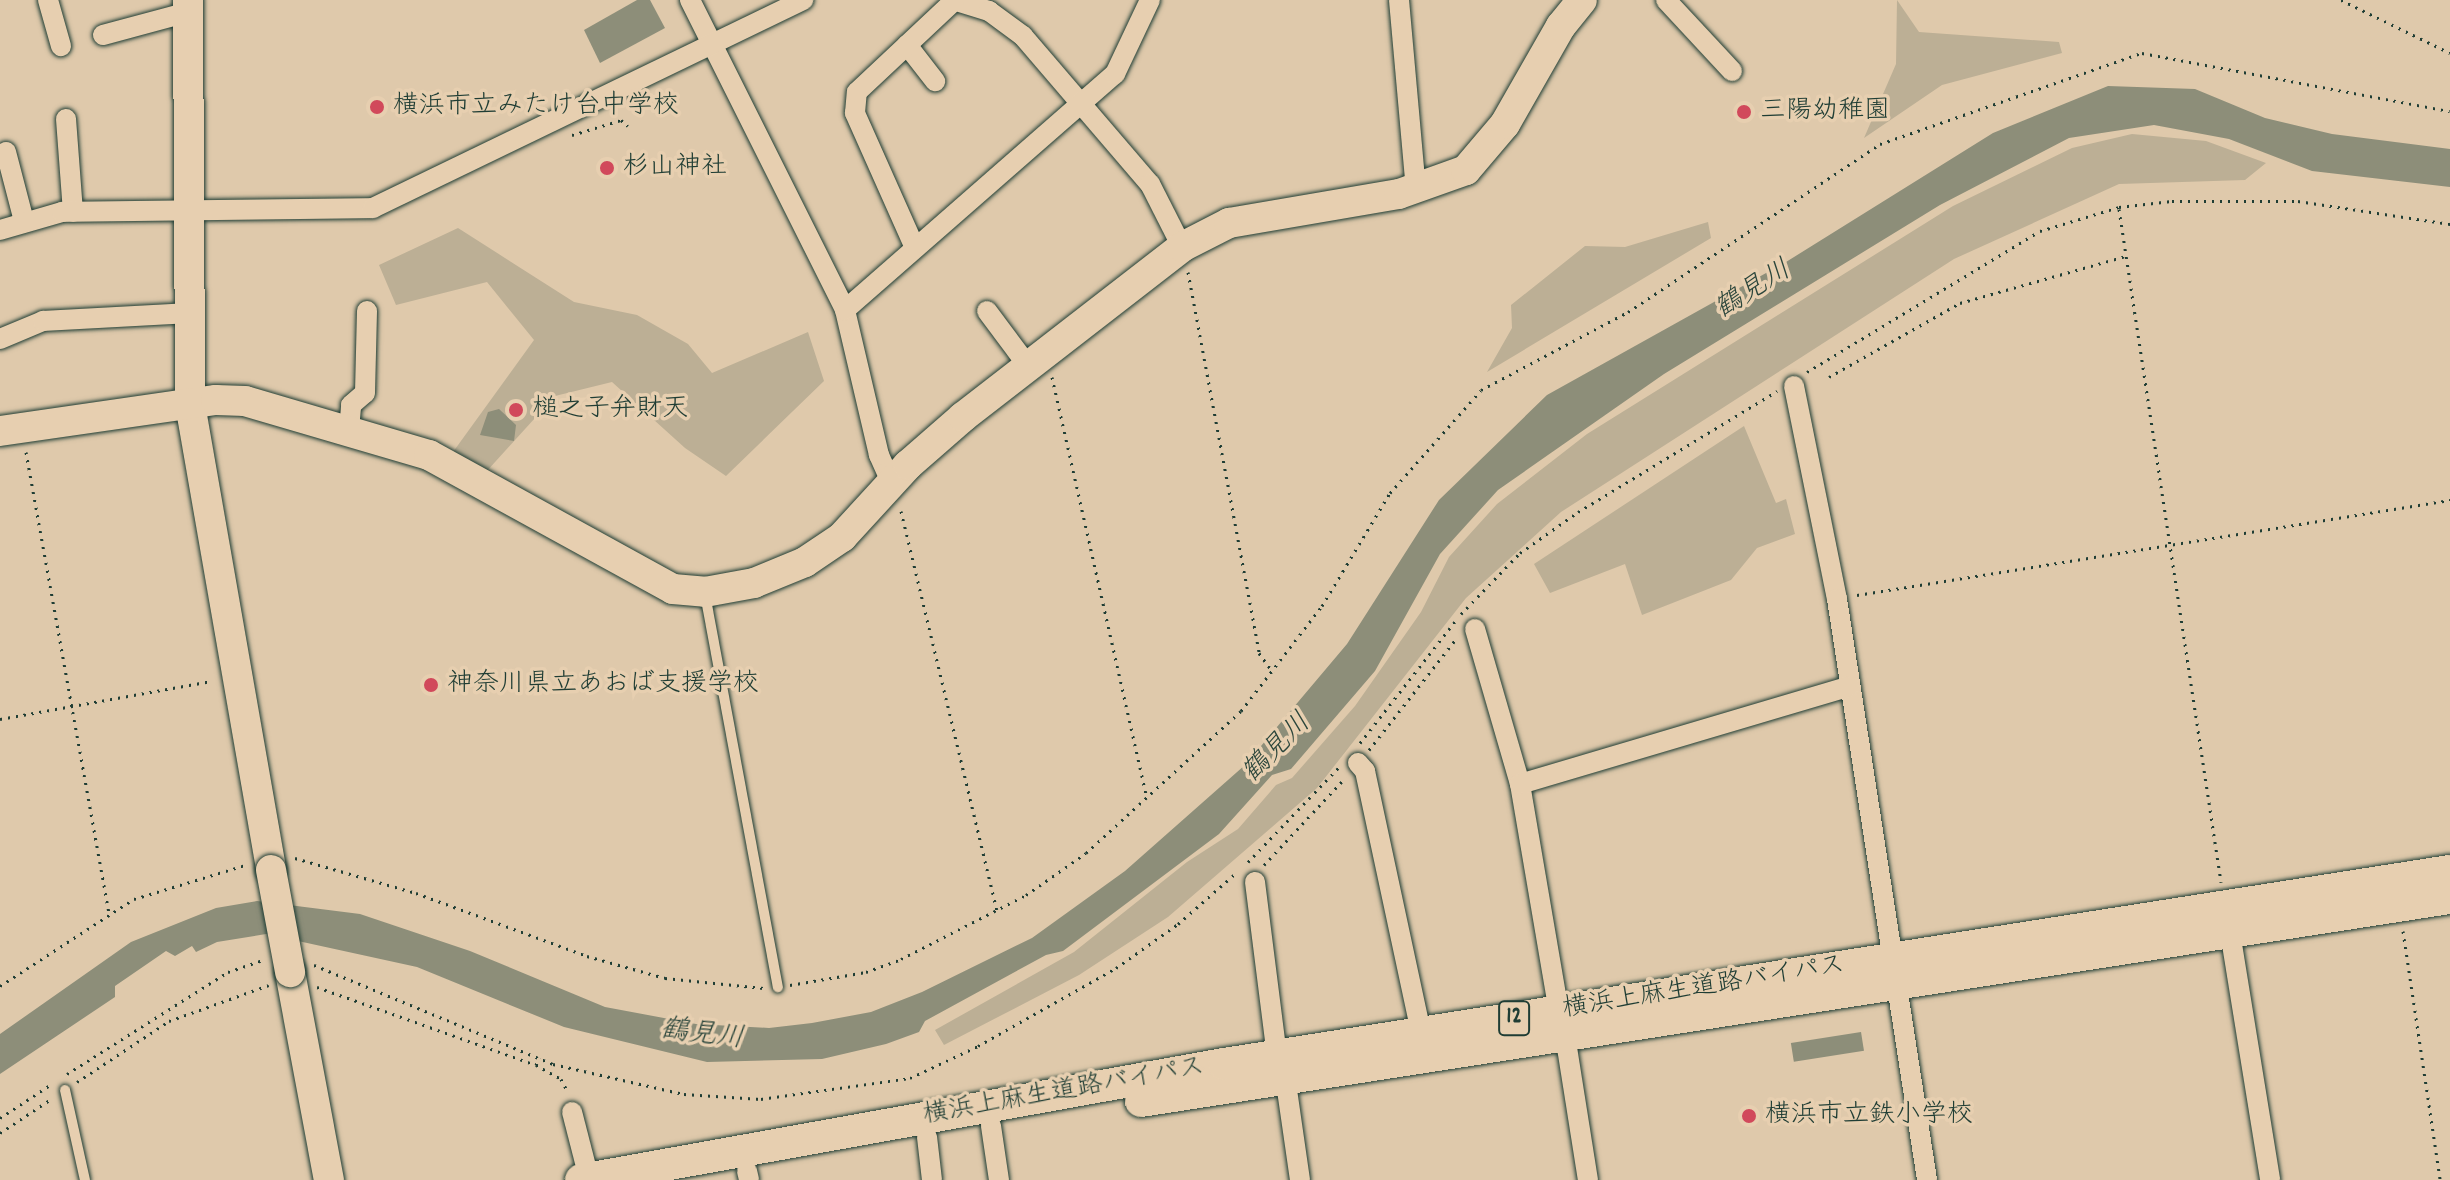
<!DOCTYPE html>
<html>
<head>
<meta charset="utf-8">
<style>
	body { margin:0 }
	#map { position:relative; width:2450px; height:1180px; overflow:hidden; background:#dfc9ab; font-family:Dekko,"Klee One",sans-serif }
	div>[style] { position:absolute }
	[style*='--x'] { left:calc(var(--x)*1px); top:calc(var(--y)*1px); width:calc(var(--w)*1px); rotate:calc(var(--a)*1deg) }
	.green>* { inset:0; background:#bcaf95 }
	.water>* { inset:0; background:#8d8e79; transform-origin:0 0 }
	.path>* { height:3px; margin-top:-1.5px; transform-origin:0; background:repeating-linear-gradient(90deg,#1f3d34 0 2px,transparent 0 8px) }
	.roads { filter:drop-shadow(0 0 2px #1f3d34) drop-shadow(0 0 2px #1f3d34) }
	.lane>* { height:10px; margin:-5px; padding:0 5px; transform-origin:5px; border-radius:5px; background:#e7cfb0 }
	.street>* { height:20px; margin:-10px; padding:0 10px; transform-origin:10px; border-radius:10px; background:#e7cfb0 }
	.secondary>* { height:30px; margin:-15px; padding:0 15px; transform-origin:15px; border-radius:15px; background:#e7cfb0 }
	.primary>* { height:32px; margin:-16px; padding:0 16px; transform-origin:16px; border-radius:16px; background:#e7cfb0 }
	.bridges { filter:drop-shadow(0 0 2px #1f3d34) drop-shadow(0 0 2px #1f3d34) }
	.secondary-bridge>* { height:30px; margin:-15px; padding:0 15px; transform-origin:15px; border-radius:15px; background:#e7cfb0 }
	.dots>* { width:22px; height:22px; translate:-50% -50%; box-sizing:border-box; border:4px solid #e7cfb0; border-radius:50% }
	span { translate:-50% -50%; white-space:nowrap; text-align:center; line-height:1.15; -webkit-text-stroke:7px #e7cfb0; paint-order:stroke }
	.shield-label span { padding:2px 6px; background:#e7cfb0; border:2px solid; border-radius:6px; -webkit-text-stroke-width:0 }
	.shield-label { font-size:24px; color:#1f3d34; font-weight:700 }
	.poi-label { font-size:26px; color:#1f3d34 }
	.left { translate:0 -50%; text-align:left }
	.street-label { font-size:26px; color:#1f3d34 }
	.water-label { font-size:28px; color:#2a453b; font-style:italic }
</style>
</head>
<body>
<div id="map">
	<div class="green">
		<div style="clip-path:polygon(1897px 0,1919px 32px,2059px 42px,2062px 53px,1942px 85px,1864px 138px,1896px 64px)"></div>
		<div style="clip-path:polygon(2132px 134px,2206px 141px,2266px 163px,2245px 180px,2119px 184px,1954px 259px,1561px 512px,1466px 598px,1317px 788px,1168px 917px,1079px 975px,944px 1045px,935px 1030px,1074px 952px,1187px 862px,1238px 829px,1276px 785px,1292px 778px,1355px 706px,1421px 612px,1449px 557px,1497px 504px,1587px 434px,1953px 206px,2072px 148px)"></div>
		<div style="clip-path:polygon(1708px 222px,1711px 238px,1487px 372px,1512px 328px,1511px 305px,1585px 246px,1625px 247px)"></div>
		<div style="clip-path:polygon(458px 228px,574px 302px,637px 315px,688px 344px,712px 373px,808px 332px,824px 381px,726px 476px,685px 448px,612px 382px,555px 396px,486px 472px,453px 452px,534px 340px,487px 282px,396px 305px,379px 265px)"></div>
		<div style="clip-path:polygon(1744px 426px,1776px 503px,1786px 499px,1795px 534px,1757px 548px,1731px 580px,1642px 615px,1625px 564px,1550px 593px,1534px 564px)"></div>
	</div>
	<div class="water">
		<div style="clip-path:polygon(637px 0,650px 0,665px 28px,600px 63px,584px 30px)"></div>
		<div style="clip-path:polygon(2108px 86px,2195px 89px,2265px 118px,2332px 134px,2450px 149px,2450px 187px,2312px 171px,2229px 139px,2154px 125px,2069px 138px,1940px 205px,1664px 374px,1498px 490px,1440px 554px,1375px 671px,1291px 769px,1272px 775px,1219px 834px,1063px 951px,1046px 955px,925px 1021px,919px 1032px,886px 1044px,822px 1059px,707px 1062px,564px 1027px,417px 967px,266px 934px,217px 942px,196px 952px,192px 946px,175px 956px,166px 951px,115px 986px,115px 997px,0 1074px,0 1034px,131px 942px,216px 908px,257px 901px,360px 914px,470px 951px,605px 1007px,696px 1024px,769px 1028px,812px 1023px,871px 1012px,922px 992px,1032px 938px,1125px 871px,1245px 765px,1347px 644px,1439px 500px,1547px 395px,1786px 262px,1993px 133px)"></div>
		<div style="clip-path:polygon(499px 409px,516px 425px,514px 441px,480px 435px,488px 412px)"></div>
		<div style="left:1861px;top:1032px;width:19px;height:71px;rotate:81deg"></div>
	</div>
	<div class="path">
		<div style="--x:2341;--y:0;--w:121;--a:25.9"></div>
		<div style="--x:572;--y:135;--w:51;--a:-17"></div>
		<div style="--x:621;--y:120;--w:9;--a:41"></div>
		<div style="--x:2119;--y:209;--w:681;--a:81.38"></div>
		<div style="--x:1188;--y:272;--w:388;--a:79.4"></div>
		<div style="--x:1259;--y:653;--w:24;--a:54"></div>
		<div style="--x:1807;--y:372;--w:272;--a:-31.2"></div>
		<div style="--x:2040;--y:231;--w:83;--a:-16.9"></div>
		<div style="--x:2119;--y:207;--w:53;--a:-6.5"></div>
		<div style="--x:2172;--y:201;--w:126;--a:0"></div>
		<div style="--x:2298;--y:201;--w:154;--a:8.6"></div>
		<div style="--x:1052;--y:377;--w:432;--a:77.3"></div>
		<div style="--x:1829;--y:377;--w:150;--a:-29.5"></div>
		<div style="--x:1960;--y:303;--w:173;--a:-15.8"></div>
		<div style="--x:26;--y:452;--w:468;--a:79.8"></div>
		<div style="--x:901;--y:511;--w:410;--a:76.5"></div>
		<div style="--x:1857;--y:595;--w:601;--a:-9.1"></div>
		<div style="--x:1461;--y:614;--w:85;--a:-46"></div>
		<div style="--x:1520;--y:553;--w:71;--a:-35.3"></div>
		<div style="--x:1578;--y:512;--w:233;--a:-31.3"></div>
		<div style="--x:0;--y:719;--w:215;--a:-10.2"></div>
		<div style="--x:1360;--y:743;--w:156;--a:-52"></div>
		<div style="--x:1369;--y:750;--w:141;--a:-51.9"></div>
		<div style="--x:295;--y:858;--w:126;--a:16.1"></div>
		<div style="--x:416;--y:893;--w:182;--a:20.2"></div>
		<div style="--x:587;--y:956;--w:81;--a:15.8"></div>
		<div style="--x:665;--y:978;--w:99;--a:5.8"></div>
		<div style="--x:1248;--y:862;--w:132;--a:-46.2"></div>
		<div style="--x:1264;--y:865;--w:120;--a:-47"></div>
		<div style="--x:2403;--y:931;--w:252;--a:81.5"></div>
		<div style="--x:314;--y:965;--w:259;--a:22.5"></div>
		<div style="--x:553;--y:1064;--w:134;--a:12.9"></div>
		<div style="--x:684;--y:1094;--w:77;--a:3.7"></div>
		<div style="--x:761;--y:1099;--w:150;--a:-8"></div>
		<div style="--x:910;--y:1078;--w:75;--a:-25.2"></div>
		<div style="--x:978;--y:1046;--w:159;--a:-29.5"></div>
		<div style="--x:1116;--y:968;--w:76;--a:-35.4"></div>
		<div style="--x:1178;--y:924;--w:77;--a:-41.3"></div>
		<div style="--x:790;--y:985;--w:77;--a:-9.7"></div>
		<div style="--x:866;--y:972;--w:37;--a:-20"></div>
		<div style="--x:901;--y:959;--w:140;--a:-27.1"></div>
		<div style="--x:1026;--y:895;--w:73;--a:-35"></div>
		<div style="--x:1086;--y:853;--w:210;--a:-42.5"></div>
		<div style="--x:1241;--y:711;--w:133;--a:-52.4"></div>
		<div style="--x:1322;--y:606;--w:132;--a:-59"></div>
		<div style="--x:1390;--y:493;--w:137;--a:-48.5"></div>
		<div style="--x:1481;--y:390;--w:166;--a:-28"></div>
		<div style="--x:1628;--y:312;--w:303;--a:-33.7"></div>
		<div style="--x:1880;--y:144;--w:277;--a:-19.2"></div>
		<div style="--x:2142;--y:53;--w:313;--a:10.7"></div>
		<div style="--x:0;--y:986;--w:160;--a:-33"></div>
		<div style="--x:134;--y:899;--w:116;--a:-17"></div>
		<div style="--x:317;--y:987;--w:232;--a:19.6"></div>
		<div style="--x:536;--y:1065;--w:8;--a:-67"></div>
		<div style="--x:536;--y:1065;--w:29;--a:29"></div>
		<div style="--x:561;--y:1079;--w:15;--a:62"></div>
		<div style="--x:67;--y:1074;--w:191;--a:-32.4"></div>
		<div style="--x:228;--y:972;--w:37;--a:-19"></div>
		<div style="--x:77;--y:1082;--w:110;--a:-33.5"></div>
		<div style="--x:169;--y:1021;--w:106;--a:-19.8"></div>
		<div style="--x:0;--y:1118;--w:60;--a:-33.4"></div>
		<div style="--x:0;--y:1133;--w:61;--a:-33.7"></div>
	</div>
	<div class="roads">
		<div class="lane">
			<div style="--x:705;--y:594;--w:400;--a:79.5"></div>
			<div style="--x:65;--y:1090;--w:92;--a:77.5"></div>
		</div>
		<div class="street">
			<div style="--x:48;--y:0;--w:48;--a:74.2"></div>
			<div style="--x:690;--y:0;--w:347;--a:63.4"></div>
			<div style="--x:953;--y:0;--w:38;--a:17"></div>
			<div style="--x:989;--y:11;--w:42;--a:36.3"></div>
			<div style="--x:1023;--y:36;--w:195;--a:49.4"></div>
			<div style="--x:1150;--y:184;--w:71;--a:63.1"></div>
			<div style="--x:1399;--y:0;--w:191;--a:84.9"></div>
			<div style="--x:1666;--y:0;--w:97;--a:47.1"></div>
			<div style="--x:103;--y:35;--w:88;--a:-15.1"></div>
			<div style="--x:907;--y:45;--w:46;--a:52.1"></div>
			<div style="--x:66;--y:119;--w:93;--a:85.7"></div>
			<div style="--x:6;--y:152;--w:71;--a:75.4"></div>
			<div style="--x:0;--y:230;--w:65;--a:-16.2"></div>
			<div style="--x:62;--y:212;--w:311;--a:-0.7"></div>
			<div style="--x:373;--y:208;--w:478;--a:-25.8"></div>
			<div style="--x:915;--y:248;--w:148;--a:-114"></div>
			<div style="--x:855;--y:113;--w:21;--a:-85"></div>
			<div style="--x:857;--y:92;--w:133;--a:-43.2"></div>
			<div style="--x:987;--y:311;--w:69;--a:53.3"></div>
			<div style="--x:0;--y:339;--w:47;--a:-22.7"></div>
			<div style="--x:43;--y:321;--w:147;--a:-3.1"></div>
			<div style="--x:1794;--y:386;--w:217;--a:78.6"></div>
			<div style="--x:1837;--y:599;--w:588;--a:81.19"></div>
			<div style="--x:349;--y:430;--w:25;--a:-85"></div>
			<div style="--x:351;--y:405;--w:18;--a:-41"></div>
			<div style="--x:365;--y:393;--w:82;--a:-88.6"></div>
			<div style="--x:891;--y:482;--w:30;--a:-114"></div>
			<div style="--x:879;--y:455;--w:149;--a:-103.2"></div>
			<div style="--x:845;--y:310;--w:359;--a:-41.2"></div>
			<div style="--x:1115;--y:74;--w:82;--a:-64.7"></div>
			<div style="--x:1475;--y:629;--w:161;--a:73.8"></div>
			<div style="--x:1520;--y:784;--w:230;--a:80.3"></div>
			<div style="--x:1358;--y:763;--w:11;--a:49"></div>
			<div style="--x:1365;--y:771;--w:268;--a:77.9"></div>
			<div style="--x:1520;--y:784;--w:344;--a:-16.5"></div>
			<div style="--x:1255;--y:882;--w:174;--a:82.8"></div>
			<div style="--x:2230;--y:932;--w:251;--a:80.8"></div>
			<div style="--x:1565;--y:1035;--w:147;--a:81"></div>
			<div style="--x:1285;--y:1076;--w:105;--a:81.8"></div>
			<div style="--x:572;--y:1112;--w:68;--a:75.6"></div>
			<div style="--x:991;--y:1126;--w:55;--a:81.6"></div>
			<div style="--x:927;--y:1137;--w:43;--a:83.4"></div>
			<div style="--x:747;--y:1171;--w:9;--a:77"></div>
		</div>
		<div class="secondary">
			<div style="--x:188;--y:0;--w:404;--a:89.7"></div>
			<div style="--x:190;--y:404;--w:473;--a:80.1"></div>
			<div style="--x:0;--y:431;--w:218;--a:-8.2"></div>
			<div style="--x:216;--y:400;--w:29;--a:2"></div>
			<div style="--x:245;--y:401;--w:192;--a:16.4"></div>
			<div style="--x:429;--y:455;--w:278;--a:28.8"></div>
			<div style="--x:673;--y:589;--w:32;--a:5"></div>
			<div style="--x:705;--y:592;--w:50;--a:-10.4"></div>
			<div style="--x:754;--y:583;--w:55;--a:-22.4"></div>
			<div style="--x:805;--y:562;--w:45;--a:-34"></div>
			<div style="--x:842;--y:537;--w:98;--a:-47.5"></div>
			<div style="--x:908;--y:465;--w:73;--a:-41.1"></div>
			<div style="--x:963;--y:417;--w:277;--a:-37.8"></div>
			<div style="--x:1182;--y:247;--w:53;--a:-27.1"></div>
			<div style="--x:1229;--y:223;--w:172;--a:-9.7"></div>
			<div style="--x:1399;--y:194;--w:71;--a:-19.7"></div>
			<div style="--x:1466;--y:170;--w:60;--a:-49.7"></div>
			<div style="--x:1505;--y:124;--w:113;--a:-60.3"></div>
			<div style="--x:1561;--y:26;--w:33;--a:-51"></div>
			<div style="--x:290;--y:972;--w:212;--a:79.4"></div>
		</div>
		<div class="primary">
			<div style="--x:1141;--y:1101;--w:1325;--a:-8.82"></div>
			<div style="--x:581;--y:1180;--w:653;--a:-10.23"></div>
			<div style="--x:1224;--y:1064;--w:1241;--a:-8.95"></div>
		</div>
	</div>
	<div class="bridges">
		<div class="secondary-bridge">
			<div style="--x:271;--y:870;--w:104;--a:79.4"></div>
		</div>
	</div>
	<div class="dots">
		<div style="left:377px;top:107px;background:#d1495b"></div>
		<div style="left:1744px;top:112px;background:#d1495b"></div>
		<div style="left:607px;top:168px;background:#d1495b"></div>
		<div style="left:516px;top:410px;background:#d1495b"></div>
		<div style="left:431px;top:685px;background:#d1495b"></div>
		<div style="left:1749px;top:1116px;background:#d1495b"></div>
	</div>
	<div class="shield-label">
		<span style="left:1514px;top:1018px">12</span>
	</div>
	<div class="poi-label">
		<span class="left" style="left:393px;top:107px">横浜市立みたけ台中学校</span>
		<span class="left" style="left:1760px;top:112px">三陽幼稚園</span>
		<span class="left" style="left:623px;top:168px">杉山神社</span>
		<span class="left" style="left:532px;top:410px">槌之子弁財天</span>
		<span class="left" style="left:447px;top:685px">神奈川県立あおば支援学校</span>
		<span class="left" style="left:1765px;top:1116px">横浜市立鉄小学校</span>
	</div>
	<div class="street-label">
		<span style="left:1704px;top:988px;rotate:-9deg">横浜上麻生道路バイパス</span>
		<span style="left:1064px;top:1092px;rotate:-10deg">横浜上麻生道路バイパス</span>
	</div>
	<div class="water-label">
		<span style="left:1754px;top:291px;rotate:-32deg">鶴見川</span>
		<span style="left:1278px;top:749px;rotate:-45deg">鶴見川</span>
		<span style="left:702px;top:1036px;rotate:7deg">鶴見川</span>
	</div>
</div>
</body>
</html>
